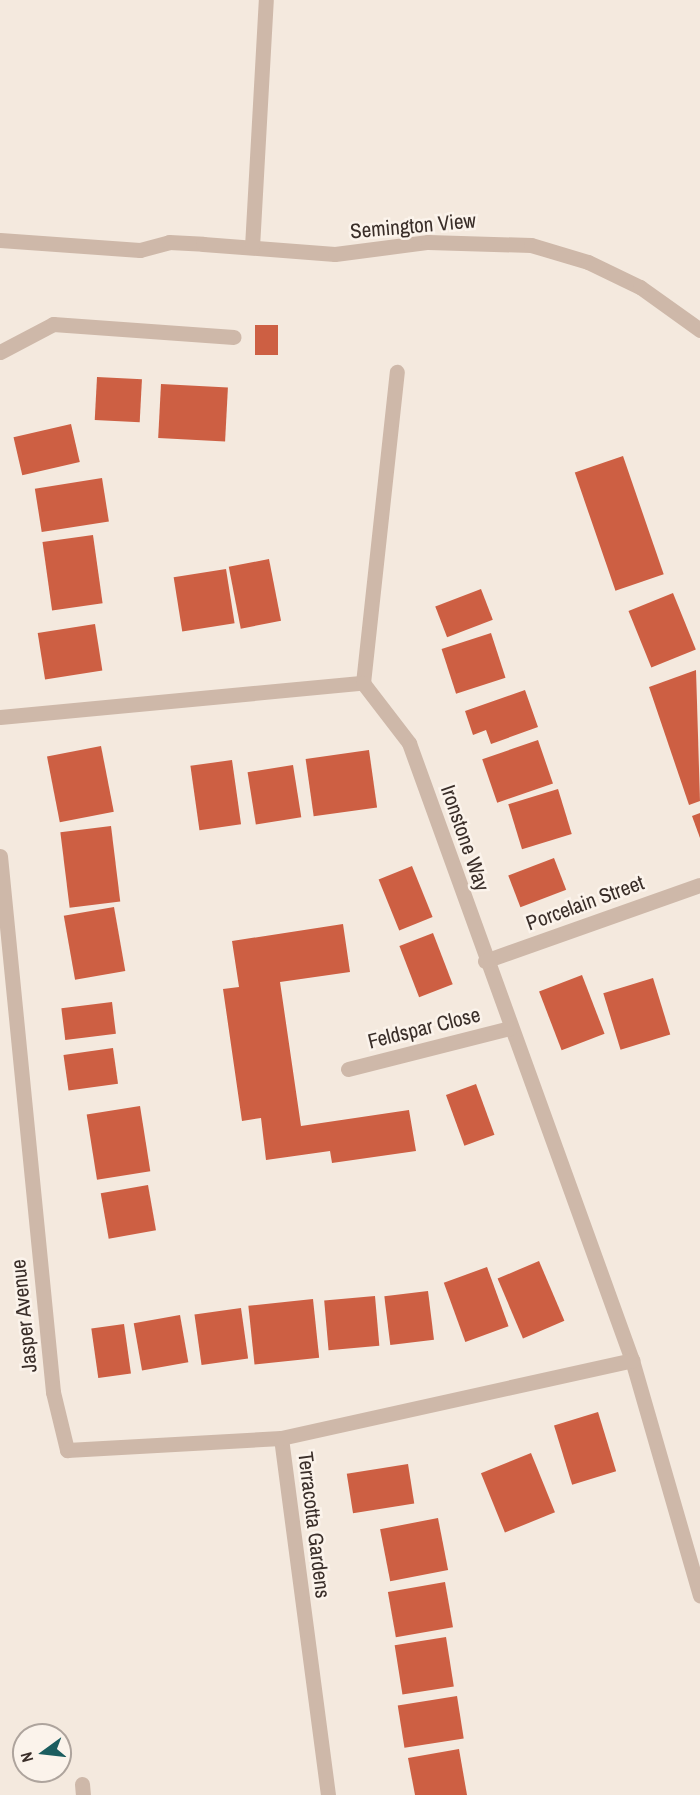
<!DOCTYPE html>
<html>
<head>
<meta charset="utf-8">
<style>
	body { margin:0 }
	#map { position:relative; width:700px; height:1795px; overflow:hidden; background:#f4e9de; font-family:"Archivo Narrow",sans-serif }
	div>[style] { position:absolute }
	[style*='--x'] { left:calc(var(--x)*1px); top:calc(var(--y)*1px); width:calc(var(--w)*1px); rotate:calc(var(--a)*1deg) }
	.building>* { inset:0; background:#cd5f43; transform-origin:0 0 }
	.lane>* { height:15px; margin:-7.5px; padding:0 7.5px; transform-origin:7.5px; border-radius:7.5px; background:#ceb8a9 }
	.street>* { height:15px; margin:-7.5px; padding:0 7.5px; transform-origin:7.5px; border-radius:7.5px; background:#ceb8a9 }
	span { translate:-50% -50%; white-space:nowrap; text-align:center; line-height:1.15; -webkit-text-stroke:5px #fbf3eb; paint-order:stroke }
	.street-label { font-size:21px; color:#3a2e29 }
	.north { position:absolute; left:12px; top:1723px; width:60px; height:60px; box-sizing:border-box; background:#fbf3eb; border:2px solid #aea49d; border-radius:50%; rotate:255deg; font-size:16px; font-weight:700; line-height:24px; text-align:center; color:#3a2e29 }
	.north::after { content:''; display:block; margin:auto; width:21px; height:27px; background:#1b5d5f; clip-path:polygon(50% 0,100% 100%,50% 72%,0 100%) }
</style>
</head>
<body>
<div id="map">
	<div class="building">
		<div style="left:255px;top:325px;width:23px;height:30px"></div>
		<div style="left:97px;top:377px;width:45px;height:43px;rotate:3deg"></div>
		<div style="left:161px;top:384px;width:67px;height:54px;rotate:3deg"></div>
		<div style="left:71px;top:424px;width:39px;height:59px;rotate:77deg"></div>
		<div style="left:623px;top:456px;width:125px;height:51px;rotate:71deg"></div>
		<div style="left:102px;top:478px;width:44px;height:68px;rotate:81deg"></div>
		<div style="left:93px;top:535px;width:69px;height:51px;rotate:82deg"></div>
		<div style="left:269px;top:559px;width:63px;height:41px;rotate:79deg"></div>
		<div style="left:226px;top:569px;width:55px;height:53px;rotate:81deg"></div>
		<div style="left:481px;top:589px;width:33px;height:49px;rotate:69deg"></div>
		<div style="left:673px;top:593px;width:61px;height:48px;rotate:68deg"></div>
		<div style="left:95px;top:624px;width:47px;height:58px;rotate:81deg"></div>
		<div style="left:491px;top:633px;width:47px;height:52px;rotate:72deg"></div>
		<div style="clip-path:polygon(696px 670px,700px 801px,689px 805px,649px 687px)"></div>
		<div style="clip-path:polygon(525px 690px,538px 727px,491px 744px,486px 730px,473px 735px,465px 711px)"></div>
		<div style="left:538px;top:740px;width:46px;height:59px;rotate:71deg"></div>
		<div style="left:101px;top:746px;width:67px;height:55px;rotate:79deg"></div>
		<div style="left:369px;top:750px;width:58px;height:64px;rotate:82deg"></div>
		<div style="left:232px;top:760px;width:65px;height:42px;rotate:82deg"></div>
		<div style="left:293px;top:765px;width:53px;height:46px;rotate:81deg"></div>
		<div style="left:558px;top:789px;width:47px;height:52px;rotate:73deg"></div>
		<div style="clip-path:polygon(700px 813px,700px 838px,692px 816px)"></div>
		<div style="left:111px;top:826px;width:76px;height:51px;rotate:83deg"></div>
		<div style="left:554px;top:858px;width:34px;height:49px;rotate:69deg"></div>
		<div style="left:412px;top:866px;width:55px;height:36px;rotate:68deg"></div>
		<div style="left:114px;top:907px;width:65px;height:51px;rotate:80deg"></div>
		<div style="clip-path:polygon(343px 924px,350px 972px,280px 982px,301px 1126px,409px 1110px,416px 1151px,332px 1163px,330px 1151px,266px 1160px,261px 1118px,242px 1121px,223px 989px,239px 987px,232px 941px)"></div>
		<div style="left:433px;top:933px;width:55px;height:36px;rotate:69deg"></div>
		<div style="left:582px;top:975px;width:63px;height:46px;rotate:69deg"></div>
		<div style="left:653px;top:978px;width:59px;height:52px;rotate:73deg"></div>
		<div style="left:112px;top:1002px;width:32px;height:51px;rotate:83deg"></div>
		<div style="left:113px;top:1048px;width:36px;height:50px;rotate:82deg"></div>
		<div style="left:476px;top:1084px;width:54px;height:32px;rotate:70deg"></div>
		<div style="left:140px;top:1106px;width:66px;height:54px;rotate:81deg"></div>
		<div style="left:148px;top:1185px;width:46px;height:48px;rotate:80deg"></div>
		<div style="left:539px;top:1261px;width:65px;height:45px;rotate:67deg"></div>
		<div style="left:487px;top:1267px;width:63px;height:46px;rotate:70deg"></div>
		<div style="left:428px;top:1291px;width:49px;height:44px;rotate:83deg"></div>
		<div style="left:375px;top:1296px;width:50px;height:51px;rotate:85deg"></div>
		<div style="left:313px;top:1299px;width:59px;height:65px;rotate:84deg"></div>
		<div style="left:241px;top:1308px;width:51px;height:47px;rotate:82deg"></div>
		<div style="left:180px;top:1315px;width:48px;height:47px;rotate:80deg"></div>
		<div style="left:124px;top:1324px;width:50px;height:33px;rotate:82deg"></div>
		<div style="left:598px;top:1412px;width:62px;height:46px;rotate:73deg"></div>
		<div style="left:531px;top:1453px;width:64px;height:54px;rotate:68deg"></div>
		<div style="left:408px;top:1464px;width:40px;height:62px;rotate:81deg"></div>
		<div style="left:438px;top:1518px;width:53px;height:59px;rotate:79deg"></div>
		<div style="left:445px;top:1582px;width:46px;height:58px;rotate:80deg"></div>
		<div style="left:446px;top:1637px;width:50px;height:52px;rotate:81deg"></div>
		<div style="left:457px;top:1696px;width:43px;height:60px;rotate:81deg"></div>
		<div style="clip-path:polygon(459px 1749px,467px 1795px,415px 1795px,408px 1758px)"></div>
	</div>
	<div class="lane">
		<div style="--x:0;--y:240;--w:140;--a:4.1"></div>
		<div style="--x:140;--y:250;--w:30;--a:-15"></div>
		<div style="--x:169;--y:242;--w:34;--a:3"></div>
	</div>
	<div class="street">
		<div style="--x:203;--y:244;--w:132;--a:4.3"></div>
		<div style="--x:335;--y:254;--w:94;--a:-7.4"></div>
		<div style="--x:428;--y:242;--w:103;--a:1.7"></div>
		<div style="--x:531;--y:245;--w:59;--a:16.6"></div>
		<div style="--x:588;--y:262;--w:58;--a:25.7"></div>
		<div style="--x:640;--y:287;--w:74;--a:35.6"></div>
		<div style="--x:252;--y:247;--w:247;--a:-86.8"></div>
		<div style="--x:0;--y:352;--w:60;--a:-27.8"></div>
		<div style="--x:53;--y:324;--w:181;--a:4.1"></div>
		<div style="--x:363;--y:683;--w:313;--a:-83.8"></div>
		<div style="--x:0;--y:717;--w:365;--a:-5.4"></div>
		<div style="--x:363;--y:683;--w:76;--a:52.5"></div>
		<div style="--x:409;--y:743;--w:656;--a:70.13"></div>
		<div style="--x:632;--y:1360;--w:245;--a:73.9"></div>
		<div style="--x:0;--y:856;--w:539;--a:84.35"></div>
		<div style="--x:53;--y:1392;--w:60;--a:76.4"></div>
		<div style="--x:67;--y:1450;--w:214;--a:-3.2"></div>
		<div style="--x:485;--y:961;--w:228;--a:-19.5"></div>
		<div style="--x:348;--y:1069;--w:167;--a:-14.2"></div>
		<div style="--x:82;--y:1784;--w:11;--a:85"></div>
		<div style="--x:328;--y:1795;--w:360;--a:-97.5"></div>
		<div style="--x:281;--y:1438;--w:360;--a:-12.5"></div>
	</div>
	<div class="street-label">
		<span style="left:413px;top:226px;rotate:-5deg">Semington View</span>
		<span style="left:465px;top:838px;rotate:71deg">Ironstone Way</span>
		<span style="left:585px;top:903px;rotate:-20deg">Porcelain Street</span>
		<span style="left:424px;top:1028px;rotate:-14deg">Feldspar Close</span>
		<span style="left:24px;top:1316px;rotate:-96deg">Jasper Avenue</span>
		<span style="left:314px;top:1525px;rotate:83deg">Terracotta Gardens</span>
	</div>
	<div class="north">N</div>
</div>
</body>
</html>
